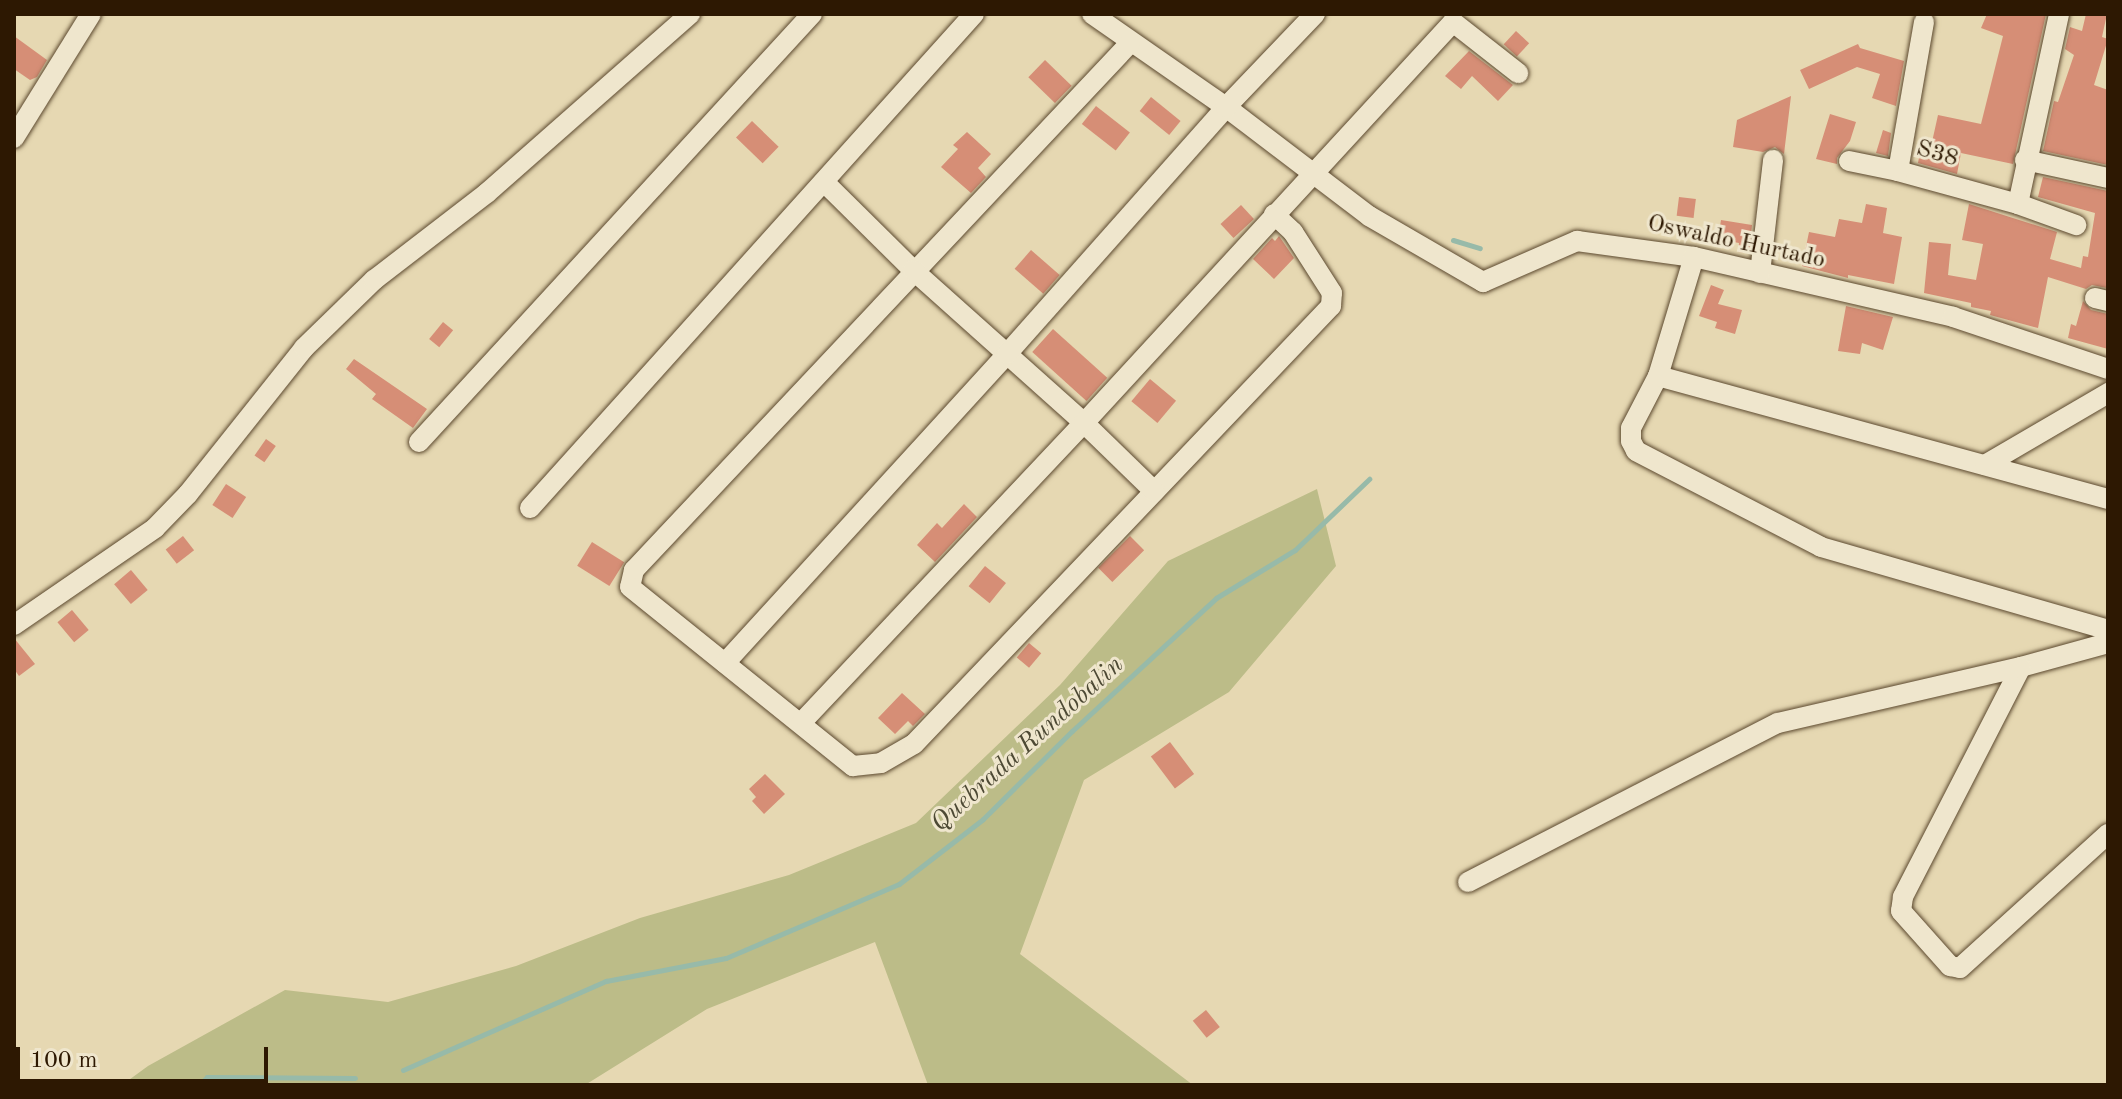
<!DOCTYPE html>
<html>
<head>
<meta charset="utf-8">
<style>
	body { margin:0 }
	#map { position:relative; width:2122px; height:1099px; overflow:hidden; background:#e6d8b2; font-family:"Old Standard TT",serif }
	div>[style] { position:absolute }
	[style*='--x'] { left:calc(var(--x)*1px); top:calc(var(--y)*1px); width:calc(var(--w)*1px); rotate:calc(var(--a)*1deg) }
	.green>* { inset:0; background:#bcbc88 }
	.stream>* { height:5px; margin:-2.5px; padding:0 2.5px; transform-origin:2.5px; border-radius:2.5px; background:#97baa9 }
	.building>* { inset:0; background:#d68e76; transform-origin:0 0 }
	.roads { filter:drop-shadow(0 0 2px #5b482e) drop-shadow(0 0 2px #5b482e) }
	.street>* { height:20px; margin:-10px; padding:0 10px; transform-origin:10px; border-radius:10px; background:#efe6cd }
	span { translate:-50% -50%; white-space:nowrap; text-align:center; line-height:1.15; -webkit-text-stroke:6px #efe6cd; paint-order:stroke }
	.street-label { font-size:24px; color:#2d1802 }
	.water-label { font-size:26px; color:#4d4934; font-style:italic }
	.frame { position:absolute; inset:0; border:16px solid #2d1802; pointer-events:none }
	.scale { position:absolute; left:16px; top:1047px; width:252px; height:36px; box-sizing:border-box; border:4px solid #2d1802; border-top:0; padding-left:10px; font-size:24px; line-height:28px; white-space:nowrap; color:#2d1802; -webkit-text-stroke:6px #efe6cd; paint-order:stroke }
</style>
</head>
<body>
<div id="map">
	<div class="green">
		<div style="clip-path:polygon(1317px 489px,1336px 566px,1229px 692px,1084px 780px,1020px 954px,1193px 1085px,928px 1085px,875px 942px,707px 1009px,585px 1085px,122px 1085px,148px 1066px,285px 990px,388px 1002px,516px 966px,640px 918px,789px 875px,916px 823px,1060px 685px,1168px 561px)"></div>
	</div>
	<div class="stream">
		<div style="--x:1453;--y:240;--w:28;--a:17"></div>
		<div style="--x:403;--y:1070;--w:222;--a:-23.7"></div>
		<div style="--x:606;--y:981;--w:122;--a:-10.9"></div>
		<div style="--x:726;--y:958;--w:188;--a:-23.2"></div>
		<div style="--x:899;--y:884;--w:106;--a:-37.7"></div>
		<div style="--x:983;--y:819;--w:125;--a:-44.7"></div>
		<div style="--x:1072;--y:731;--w:196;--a:-42.7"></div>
		<div style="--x:1216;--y:598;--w:92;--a:-31.3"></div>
		<div style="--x:1295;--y:550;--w:103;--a:-43.8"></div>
		<div style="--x:199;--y:1085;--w:11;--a:-45"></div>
		<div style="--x:207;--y:1077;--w:148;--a:0.4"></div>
	</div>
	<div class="building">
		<div style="clip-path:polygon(1987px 14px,2046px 14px,2013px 164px,1961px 153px,1957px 174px,1918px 163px,1922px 140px,1932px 142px,1938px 115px,1981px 124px,2003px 36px,1981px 28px)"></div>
		<div style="clip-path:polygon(2086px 14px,2107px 14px,2102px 37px,2108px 39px,2094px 85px,2108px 90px,2108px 165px,2043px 151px,2054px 101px,2058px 102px,2074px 55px,2065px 49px,2070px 27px,2082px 31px)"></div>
		<div style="left:1516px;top:31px;width:18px;height:18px;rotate:43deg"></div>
		<div style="clip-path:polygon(14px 36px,47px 60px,37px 77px,30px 80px,14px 69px)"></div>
		<div style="clip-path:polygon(1858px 44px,1860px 48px,1904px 61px,1896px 106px,1872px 98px,1880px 74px,1857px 67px,1809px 89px,1800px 70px)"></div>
		<div style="clip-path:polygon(1469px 51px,1513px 85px,1498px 101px,1472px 76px,1461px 89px,1445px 76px)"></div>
		<div style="left:1045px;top:60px;width:37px;height:24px;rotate:44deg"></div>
		<div style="clip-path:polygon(1791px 96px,1784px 154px,1775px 147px,1763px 152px,1733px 147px,1737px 120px)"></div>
		<div style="left:1151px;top:97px;width:38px;height:18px;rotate:39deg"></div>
		<div style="left:1096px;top:106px;width:43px;height:23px;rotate:38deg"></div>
		<div style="clip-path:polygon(1830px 114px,1856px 122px,1850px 141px,1837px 158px,1837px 164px,1816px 159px)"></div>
		<div style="left:752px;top:121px;width:37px;height:23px;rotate:44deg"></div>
		<div style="clip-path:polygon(1883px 130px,1891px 133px,1888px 156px,1876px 153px)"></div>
		<div style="clip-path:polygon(967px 132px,991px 154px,978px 168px,986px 177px,971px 193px,941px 167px,958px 149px,953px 145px)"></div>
		<div style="clip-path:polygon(2043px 177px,2108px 191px,2107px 288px,2092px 285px,2086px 289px,2048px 277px,2038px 328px,1990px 315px,1991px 311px,1971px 307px,1971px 303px,1924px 293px,1929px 242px,1951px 244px,1948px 275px,1976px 280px,1983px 244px,1962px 240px,1969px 204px,2057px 232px,2050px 259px,2081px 268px,2083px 256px,2088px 257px,2095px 213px,2038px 197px)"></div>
		<div style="left:1679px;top:197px;width:17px;height:19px;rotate:7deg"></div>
		<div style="clip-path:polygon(1866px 204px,1887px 208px,1883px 233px,1902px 237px,1894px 284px,1848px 275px,1848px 278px,1802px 266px,1809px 232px,1835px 237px,1839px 219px,1862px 223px)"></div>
		<div style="left:1241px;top:205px;width:19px;height:28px;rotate:47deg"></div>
		<div style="clip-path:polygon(1721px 220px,1752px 225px,1749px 253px,1738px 252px,1739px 243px,1718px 239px)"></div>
		<div style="clip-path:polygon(1279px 236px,1294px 258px,1274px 279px,1253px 259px,1272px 238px,1275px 241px)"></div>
		<div style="left:1031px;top:250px;width:38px;height:25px;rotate:41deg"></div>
		<div style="clip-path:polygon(1711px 285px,1724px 290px,1718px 304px,1742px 310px,1735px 334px,1715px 328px,1717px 322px,1699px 316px)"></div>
		<div style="clip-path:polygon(2083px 301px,2091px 310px,2108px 314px,2108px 349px,2068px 338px,2071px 324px,2076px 326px)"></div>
		<div style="clip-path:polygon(1846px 306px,1893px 317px,1883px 350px,1862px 343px,1860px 354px,1838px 351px)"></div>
		<div style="left:443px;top:322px;width:13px;height:22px;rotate:39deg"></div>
		<div style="left:1053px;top:329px;width:73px;height:31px;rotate:42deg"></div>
		<div style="clip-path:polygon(354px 359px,427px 409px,413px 428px,372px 399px,376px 394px,346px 369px)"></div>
		<div style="left:1150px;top:379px;width:34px;height:29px;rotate:40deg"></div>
		<div style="left:266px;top:439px;width:12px;height:20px;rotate:35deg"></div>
		<div style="left:226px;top:484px;width:24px;height:25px;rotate:33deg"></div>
		<div style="clip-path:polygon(964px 504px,977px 517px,935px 562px,917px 545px,937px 523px,942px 528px)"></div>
		<div style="left:183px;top:536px;width:18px;height:22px;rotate:52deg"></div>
		<div style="left:1130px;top:536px;width:20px;height:45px;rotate:45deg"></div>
		<div style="left:592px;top:542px;width:38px;height:28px;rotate:32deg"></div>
		<div style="left:985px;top:566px;width:27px;height:26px;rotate:39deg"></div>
		<div style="left:131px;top:570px;width:26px;height:22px;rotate:50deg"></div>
		<div style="left:72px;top:610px;width:26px;height:19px;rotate:50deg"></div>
		<div style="clip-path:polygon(14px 638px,35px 664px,19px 676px,14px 669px)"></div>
		<div style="left:1029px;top:643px;width:16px;height:19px;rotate:40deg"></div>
		<div style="clip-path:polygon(902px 693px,925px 714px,913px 726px,908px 721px,895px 734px,878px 718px)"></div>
		<div style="left:1170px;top:742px;width:40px;height:24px;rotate:53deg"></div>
		<div style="clip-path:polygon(765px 774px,785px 794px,764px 814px,752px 801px,756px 797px,749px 789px)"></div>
		<div style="left:1206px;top:1010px;width:22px;height:17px;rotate:51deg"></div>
	</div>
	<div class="roads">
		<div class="street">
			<div style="--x:1092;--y:14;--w:163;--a:34.8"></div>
			<div style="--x:1226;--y:107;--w:180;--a:37.3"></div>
			<div style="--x:1369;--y:216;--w:132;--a:30.1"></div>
			<div style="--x:1483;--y:282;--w:103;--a:-23.6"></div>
			<div style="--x:1577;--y:241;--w:118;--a:7.8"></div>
			<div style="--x:1694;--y:257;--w:266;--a:13"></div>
			<div style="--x:1953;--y:317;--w:163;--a:18.5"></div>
			<div style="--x:1924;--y:22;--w:151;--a:99.9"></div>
			<div style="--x:1898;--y:171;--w:124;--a:15.4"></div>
			<div style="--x:2018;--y:204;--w:194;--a:-77.8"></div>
			<div style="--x:1130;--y:43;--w:724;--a:133.26"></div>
			<div style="--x:634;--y:570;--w:17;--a:103"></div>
			<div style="--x:630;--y:587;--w:286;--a:38.8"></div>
			<div style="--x:853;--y:766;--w:28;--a:-6"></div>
			<div style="--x:881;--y:763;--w:38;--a:-30"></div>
			<div style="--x:914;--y:744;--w:605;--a:-46.41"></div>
			<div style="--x:1331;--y:306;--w:13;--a:-86"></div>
			<div style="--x:1332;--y:293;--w:72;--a:-122.6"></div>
			<div style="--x:1293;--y:232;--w:26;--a:-137"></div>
			<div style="--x:14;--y:138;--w:146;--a:-58.2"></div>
			<div style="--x:2025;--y:160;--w:85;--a:12.2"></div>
			<div style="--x:1849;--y:161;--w:50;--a:11.5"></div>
			<div style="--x:824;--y:182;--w:125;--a:44.7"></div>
			<div style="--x:913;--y:270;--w:229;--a:41.8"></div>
			<div style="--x:1084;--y:423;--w:98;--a:44.2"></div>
			<div style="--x:2018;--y:204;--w:62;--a:19.9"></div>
			<div style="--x:1694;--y:257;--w:124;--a:106.8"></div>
			<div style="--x:1658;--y:376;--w:59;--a:117.4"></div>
			<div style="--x:1631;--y:428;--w:13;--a:90"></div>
			<div style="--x:1631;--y:441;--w:11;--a:63"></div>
			<div style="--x:1636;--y:451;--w:208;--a:27.4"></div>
			<div style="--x:1821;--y:547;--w:299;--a:16.1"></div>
			<div style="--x:1760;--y:273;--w:114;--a:-83.4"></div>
			<div style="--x:2095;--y:298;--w:13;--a:13"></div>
			<div style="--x:1658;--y:376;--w:467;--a:15.3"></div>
			<div style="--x:419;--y:442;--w:581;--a:-47.44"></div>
			<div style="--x:1985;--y:465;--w:143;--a:-30.3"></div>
			<div style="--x:530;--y:508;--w:664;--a:-48.05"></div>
			<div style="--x:14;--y:625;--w:171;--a:-34.5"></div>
			<div style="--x:155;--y:528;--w:47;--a:-45.9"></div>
			<div style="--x:188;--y:494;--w:186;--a:-51.5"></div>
			<div style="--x:304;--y:348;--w:98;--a:-44.2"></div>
			<div style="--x:374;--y:280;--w:143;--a:-37.6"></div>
			<div style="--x:487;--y:193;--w:271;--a:-41.4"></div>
			<div style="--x:2108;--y:643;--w:90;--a:164.6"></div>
			<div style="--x:2021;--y:667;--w:259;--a:117.2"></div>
			<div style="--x:1903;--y:897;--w:14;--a:98"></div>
			<div style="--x:1901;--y:911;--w:74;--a:48.3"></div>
			<div style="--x:1950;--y:966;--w:10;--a:11"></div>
			<div style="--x:1960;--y:968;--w:200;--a:-42.2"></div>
			<div style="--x:725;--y:663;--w:418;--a:-47.6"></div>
			<div style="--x:1007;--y:354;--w:330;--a:-48.4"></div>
			<div style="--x:1226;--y:107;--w:129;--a:-46.3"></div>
			<div style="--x:801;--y:723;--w:412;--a:-46.7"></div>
			<div style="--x:1084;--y:423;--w:545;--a:-47.38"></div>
			<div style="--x:1453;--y:22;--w:83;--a:38.1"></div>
			<div style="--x:1468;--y:882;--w:348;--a:-27.2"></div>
			<div style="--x:1778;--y:723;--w:249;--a:-13"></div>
		</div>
	</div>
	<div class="street-label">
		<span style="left:1937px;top:155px;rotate:16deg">S38</span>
		<span style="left:1736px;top:243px;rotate:12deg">Oswaldo Hurtado</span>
	</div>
	<div class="water-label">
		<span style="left:1028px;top:745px;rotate:-42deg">Quebrada Rundobalin</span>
	</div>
	<div class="frame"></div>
	<div class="scale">100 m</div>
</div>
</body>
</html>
